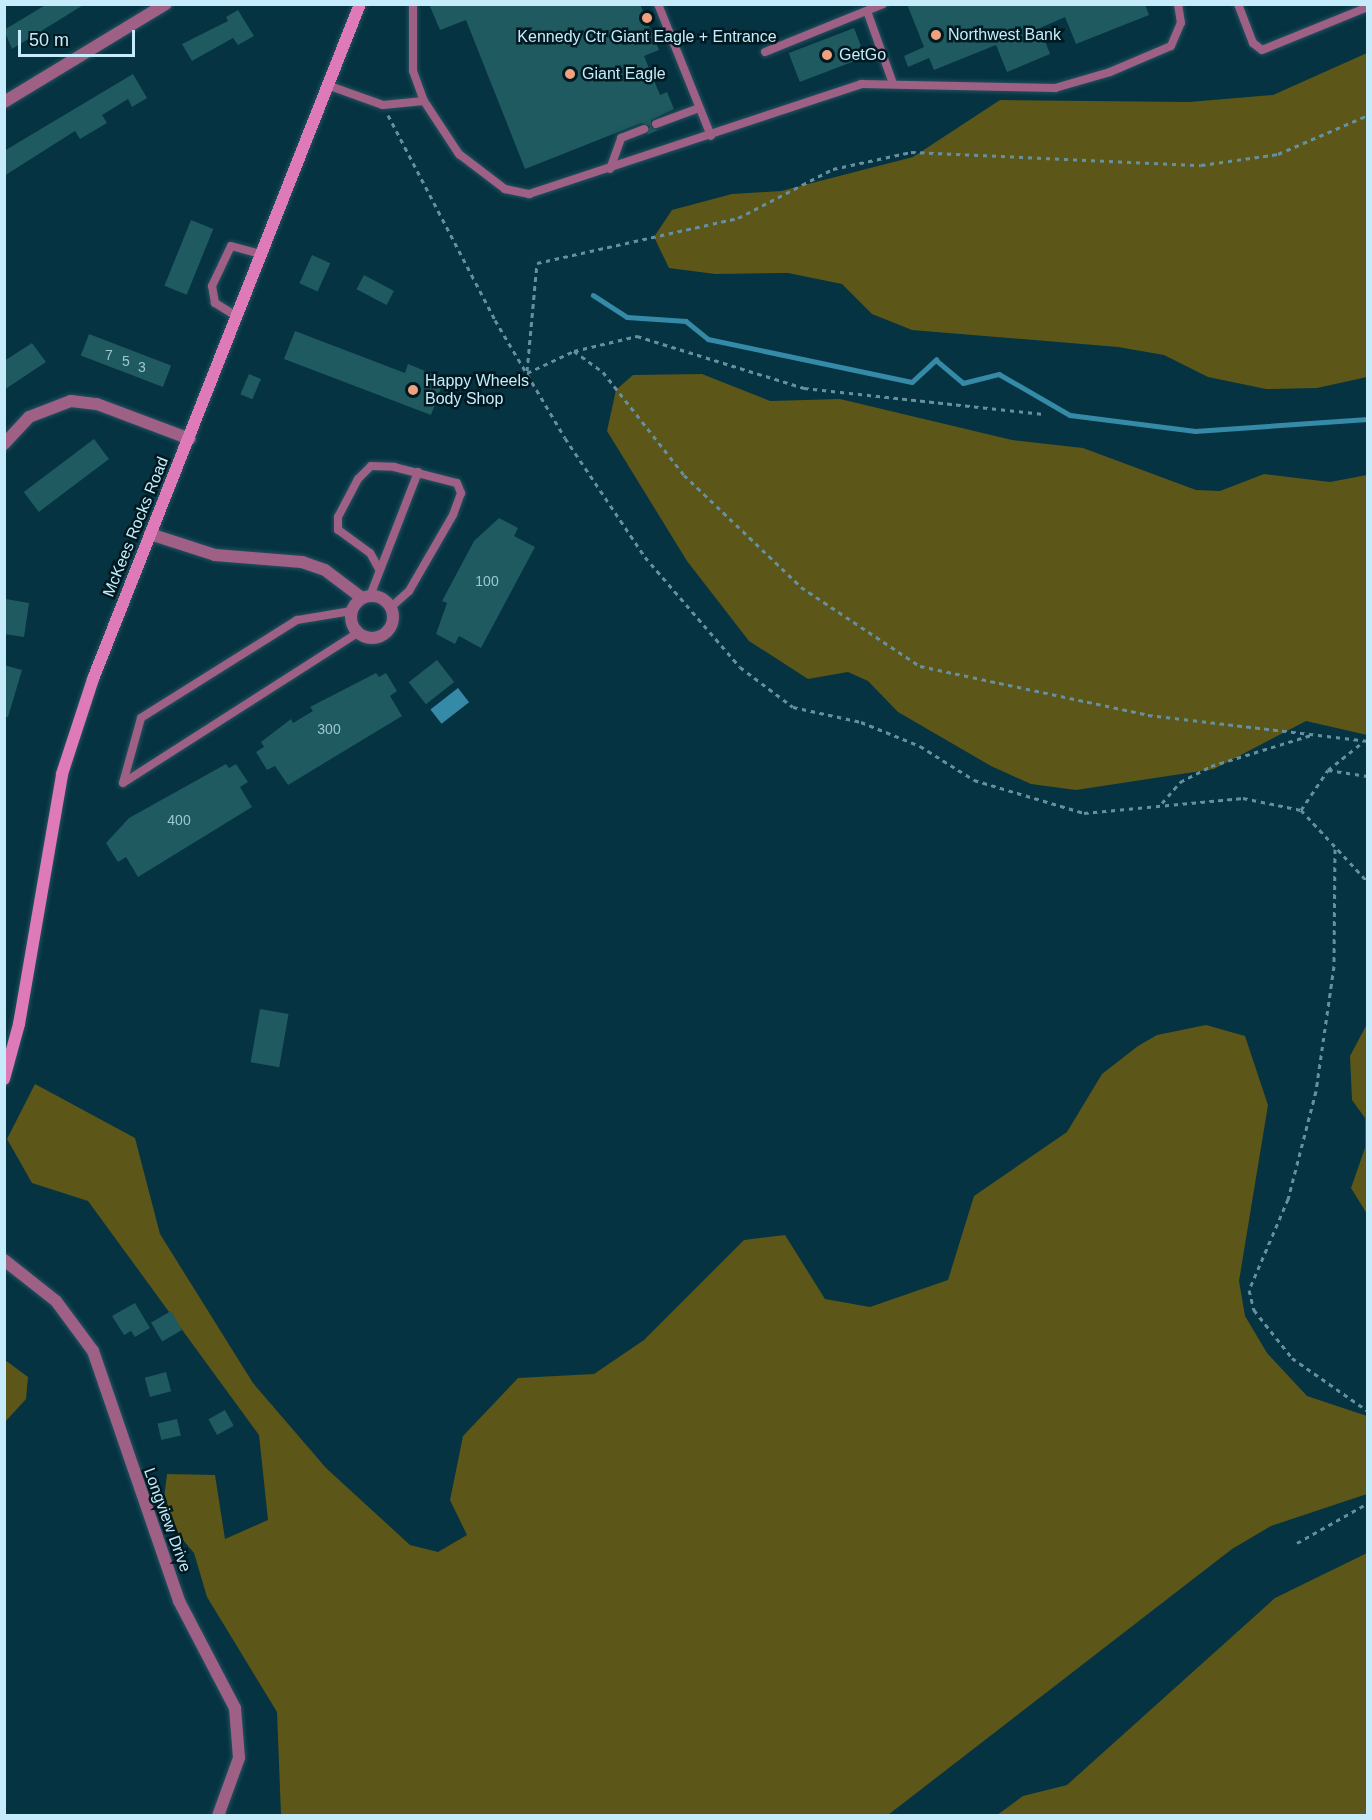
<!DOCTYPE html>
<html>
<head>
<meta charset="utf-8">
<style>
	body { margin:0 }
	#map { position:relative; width:1372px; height:1820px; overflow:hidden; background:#053341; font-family:Helvetica,sans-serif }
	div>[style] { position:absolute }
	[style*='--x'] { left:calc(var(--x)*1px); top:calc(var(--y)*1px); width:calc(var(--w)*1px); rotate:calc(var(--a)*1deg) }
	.green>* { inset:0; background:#5c5618 }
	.water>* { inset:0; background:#348aa7; transform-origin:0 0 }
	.stream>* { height:4.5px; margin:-2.25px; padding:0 2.25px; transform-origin:2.25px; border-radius:2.25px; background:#348aa7 }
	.building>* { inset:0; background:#1e5a5f; transform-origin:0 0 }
	.path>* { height:3px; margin-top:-1.5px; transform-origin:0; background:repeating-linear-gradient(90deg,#66909f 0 4.5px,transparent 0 9px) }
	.roads { filter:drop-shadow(0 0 2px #24515f) drop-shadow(0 0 2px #24515f) }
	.lane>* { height:8px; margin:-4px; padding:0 4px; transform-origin:4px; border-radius:4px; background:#9f6086 }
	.street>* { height:12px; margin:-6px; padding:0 6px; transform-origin:6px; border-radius:6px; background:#9f6086 }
	.street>.ring { margin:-6px; padding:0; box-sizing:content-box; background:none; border:12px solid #9f6086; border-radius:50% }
	.secondary>* { height:12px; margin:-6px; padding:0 6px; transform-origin:6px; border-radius:6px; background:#de7ab8 }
	.dots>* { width:16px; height:16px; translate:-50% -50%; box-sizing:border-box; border:3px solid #011921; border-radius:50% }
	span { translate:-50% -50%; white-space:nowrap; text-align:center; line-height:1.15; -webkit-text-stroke:5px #011921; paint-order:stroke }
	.number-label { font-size:14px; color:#9cc8d4 }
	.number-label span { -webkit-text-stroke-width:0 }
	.poi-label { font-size:16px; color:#c6ecfb }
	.left { translate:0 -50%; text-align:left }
	.street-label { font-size:16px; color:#c6ecfb }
	.frame { position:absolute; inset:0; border:6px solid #c6ecfb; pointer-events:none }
	.scale { position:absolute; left:18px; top:30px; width:117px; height:27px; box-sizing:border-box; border:3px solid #c6ecfb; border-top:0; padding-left:8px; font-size:18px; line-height:21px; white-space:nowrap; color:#c6ecfb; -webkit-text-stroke:4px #011921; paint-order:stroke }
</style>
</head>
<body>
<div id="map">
	<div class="green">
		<div style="clip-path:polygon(1367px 53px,1367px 377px,1317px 388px,1266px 389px,1208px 377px,1164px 355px,1118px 347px,912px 330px,872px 314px,842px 284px,788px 273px,715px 274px,669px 268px,654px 237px,672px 210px,732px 194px,781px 191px,913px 157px,1000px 100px,1189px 102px,1273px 95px)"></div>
		<div style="clip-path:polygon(702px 374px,770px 401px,840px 399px,1012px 440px,1083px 448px,1196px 490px,1220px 491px,1264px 474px,1330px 482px,1367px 475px,1367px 735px,1306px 721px,1214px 769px,1076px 790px,1031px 784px,991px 766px,898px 712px,868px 681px,848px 672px,808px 679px,749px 641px,687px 561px,607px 431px,616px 390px,633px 375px)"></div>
		<div style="clip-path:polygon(1367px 1024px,1367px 1214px,1351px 1188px,1365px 1148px,1365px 1118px,1352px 1100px,1350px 1056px)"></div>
		<div style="clip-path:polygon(1206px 1025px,1245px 1036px,1268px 1105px,1239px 1281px,1245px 1316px,1267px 1353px,1307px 1396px,1367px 1416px,1367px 1494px,1271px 1526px,1232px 1549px,888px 1815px,281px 1815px,277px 1712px,207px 1597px,194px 1553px,162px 1515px,167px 1474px,215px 1475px,225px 1539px,268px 1520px,259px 1435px,88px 1201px,32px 1183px,7px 1139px,35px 1084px,135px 1138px,160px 1234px,253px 1383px,326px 1468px,410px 1545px,438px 1552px,467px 1535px,450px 1500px,463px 1436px,518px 1378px,594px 1374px,644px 1340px,744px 1240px,785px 1235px,825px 1299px,870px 1307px,948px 1280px,974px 1196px,1067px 1132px,1102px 1074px,1138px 1046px,1157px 1035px)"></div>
		<div style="clip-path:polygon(5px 1360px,28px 1377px,26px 1399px,5px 1422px)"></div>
		<div style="clip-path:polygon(1367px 1553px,1367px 1815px,997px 1815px,1023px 1796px,1067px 1785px,1275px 1598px)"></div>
	</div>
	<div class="water">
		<div style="left:458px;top:688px;width:18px;height:35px;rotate:52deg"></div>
	</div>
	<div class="stream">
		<div style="--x:593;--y:295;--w:40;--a:32.9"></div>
		<div style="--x:627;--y:317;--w:59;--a:3.9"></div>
		<div style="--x:686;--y:321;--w:28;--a:39"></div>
		<div style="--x:708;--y:339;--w:208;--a:11.9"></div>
		<div style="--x:912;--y:382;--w:33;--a:-43"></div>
		<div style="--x:936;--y:360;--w:35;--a:40"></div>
		<div style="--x:963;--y:383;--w:37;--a:-14"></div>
		<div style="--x:999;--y:374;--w:82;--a:30"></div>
		<div style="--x:1070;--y:415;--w:126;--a:7.3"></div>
		<div style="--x:1195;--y:431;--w:173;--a:-4"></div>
	</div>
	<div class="building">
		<div style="clip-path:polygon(47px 4px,85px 4px,12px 49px,4px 30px)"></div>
		<div style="clip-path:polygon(429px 4px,640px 4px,659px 50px,644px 56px,660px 95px,667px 92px,674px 109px,651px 120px,652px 128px,658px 130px,647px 135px,650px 126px,641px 123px,525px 169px,466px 20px,440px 30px)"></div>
		<div style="clip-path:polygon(907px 4px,1145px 4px,1149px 15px,1076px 44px,1065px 17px,1040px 28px,1050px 54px,1007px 72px,996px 45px,934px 70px,929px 58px,908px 67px,904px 56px,924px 47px)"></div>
		<div style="clip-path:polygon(238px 10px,254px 36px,238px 45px,233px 38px,192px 61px,182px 44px,228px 21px,226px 17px)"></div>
		<div style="left:854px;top:28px;width:31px;height:70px;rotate:69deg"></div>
		<div style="clip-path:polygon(133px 74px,147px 98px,132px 107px,128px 99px,102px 115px,107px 123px,80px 139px,75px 131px,4px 176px,4px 151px)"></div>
		<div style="left:191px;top:220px;width:24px;height:71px;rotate:22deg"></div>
		<div style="left:312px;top:255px;width:20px;height:31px;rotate:24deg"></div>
		<div style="left:364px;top:275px;width:34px;height:16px;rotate:28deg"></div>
		<div style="clip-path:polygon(295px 331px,405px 373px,408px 364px,435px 375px,431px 384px,441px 388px,431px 415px,284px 359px)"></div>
		<div style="left:89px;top:334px;width:88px;height:23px;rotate:21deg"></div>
		<div style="clip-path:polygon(32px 343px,46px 362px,4px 390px,4px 361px)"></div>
		<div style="left:249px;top:374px;width:13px;height:22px;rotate:23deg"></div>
		<div style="left:94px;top:439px;width:25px;height:88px;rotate:53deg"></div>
		<div style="clip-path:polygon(499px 518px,518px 528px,514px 536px,535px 547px,481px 648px,459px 636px,455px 644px,436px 634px,447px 603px,442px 601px,474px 541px)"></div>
		<div style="clip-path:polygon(6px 599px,29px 603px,24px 637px,4px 634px)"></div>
		<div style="left:437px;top:660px;width:28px;height:36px;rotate:52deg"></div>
		<div style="clip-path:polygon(4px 665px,22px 670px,8px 717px,4px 717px)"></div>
		<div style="clip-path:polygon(376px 673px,379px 677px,386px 673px,397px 691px,390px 696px,402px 716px,288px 785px,275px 766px,267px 770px,256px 752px,264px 747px,261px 742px,291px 719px,293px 723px,313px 711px,310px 707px)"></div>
		<div style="clip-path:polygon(226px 764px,229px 768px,236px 764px,248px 782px,240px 787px,252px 807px,138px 877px,126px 857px,118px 862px,106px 843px,129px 818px)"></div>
		<div style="left:260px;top:1009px;width:29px;height:54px;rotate:10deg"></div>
		<div style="clip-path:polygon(135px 1303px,150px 1328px,135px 1337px,131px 1331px,124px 1335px,112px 1316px)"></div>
		<div style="left:171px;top:1311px;width:22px;height:23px;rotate:60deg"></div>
		<div style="left:166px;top:1372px;width:20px;height:22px;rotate:75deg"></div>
		<div style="left:225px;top:1410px;width:18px;height:19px;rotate:61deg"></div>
		<div style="left:177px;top:1419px;width:17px;height:20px;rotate:77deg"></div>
	</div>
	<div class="path">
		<div style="--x:388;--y:115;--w:231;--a:62.4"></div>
		<div style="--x:495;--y:320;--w:137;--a:59.3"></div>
		<div style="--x:565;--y:438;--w:143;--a:56.1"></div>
		<div style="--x:645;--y:557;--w:145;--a:49.2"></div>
		<div style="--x:740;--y:667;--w:66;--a:37"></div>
		<div style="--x:793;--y:707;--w:70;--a:12.4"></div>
		<div style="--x:861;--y:722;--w:64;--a:22.1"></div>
		<div style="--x:920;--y:746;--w:64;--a:32.2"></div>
		<div style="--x:974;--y:780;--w:115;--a:16.7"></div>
		<div style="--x:1084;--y:813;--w:160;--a:-5.4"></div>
		<div style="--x:1243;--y:798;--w:59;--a:11.7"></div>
		<div style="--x:1301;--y:810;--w:98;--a:47.1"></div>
		<div style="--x:574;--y:351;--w:36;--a:36"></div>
		<div style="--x:603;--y:372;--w:131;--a:51.8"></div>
		<div style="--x:684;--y:475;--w:162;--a:43.7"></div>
		<div style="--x:801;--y:587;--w:143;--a:33.6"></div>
		<div style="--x:920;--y:666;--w:233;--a:12.1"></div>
		<div style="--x:1148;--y:715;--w:222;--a:6.7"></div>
		<div style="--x:527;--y:371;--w:108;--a:-84.7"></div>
		<div style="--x:537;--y:263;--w:206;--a:-12.6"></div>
		<div style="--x:738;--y:218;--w:107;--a:-27.3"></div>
		<div style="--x:833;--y:169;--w:80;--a:-12.3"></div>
		<div style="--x:911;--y:152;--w:290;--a:2.6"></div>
		<div style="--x:1201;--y:165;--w:78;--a:-8.1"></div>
		<div style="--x:1278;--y:154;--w:98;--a:-23.4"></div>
		<div style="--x:527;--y:373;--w:52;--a:-25.1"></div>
		<div style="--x:574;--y:351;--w:65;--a:-13.4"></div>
		<div style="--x:637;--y:336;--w:175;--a:17.3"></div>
		<div style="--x:804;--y:388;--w:239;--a:6.2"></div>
		<div style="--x:1328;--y:770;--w:40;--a:8.5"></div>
		<div style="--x:1162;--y:803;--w:28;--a:-49"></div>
		<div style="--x:1180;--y:782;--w:35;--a:-27"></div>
		<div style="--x:1211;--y:766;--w:105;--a:-17.2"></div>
		<div style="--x:1301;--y:810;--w:48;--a:-56"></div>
		<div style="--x:1328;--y:770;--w:45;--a:-38.7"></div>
		<div style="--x:1335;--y:849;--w:117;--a:90.5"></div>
		<div style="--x:1334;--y:966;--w:126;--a:98.2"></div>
		<div style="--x:1316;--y:1091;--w:112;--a:104.5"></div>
		<div style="--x:1288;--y:1199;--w:99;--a:113.2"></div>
		<div style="--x:1249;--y:1290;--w:21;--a:76"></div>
		<div style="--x:1254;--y:1310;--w:61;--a:51.6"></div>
		<div style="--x:1292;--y:1358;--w:93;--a:34.9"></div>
		<div style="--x:1297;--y:1543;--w:81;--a:-29.4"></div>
	</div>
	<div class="roads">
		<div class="lane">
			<div style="--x:413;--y:4;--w:67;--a:90"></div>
			<div style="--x:413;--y:71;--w:32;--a:70"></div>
			<div style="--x:424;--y:101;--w:64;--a:56.6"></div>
			<div style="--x:459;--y:154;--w:58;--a:37.3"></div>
			<div style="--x:505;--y:189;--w:25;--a:12"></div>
			<div style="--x:529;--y:194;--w:350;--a:-18.3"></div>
			<div style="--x:861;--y:84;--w:194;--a:1.2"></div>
			<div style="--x:1055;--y:88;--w:57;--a:-16.2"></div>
			<div style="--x:1110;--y:72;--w:66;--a:-23.1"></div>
			<div style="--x:1171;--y:46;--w:25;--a:-67"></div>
			<div style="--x:1181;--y:23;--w:19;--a:-99"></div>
			<div style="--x:658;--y:4;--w:142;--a:68.1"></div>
			<div style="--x:1238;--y:4;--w:42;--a:69"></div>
			<div style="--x:1253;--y:43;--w:11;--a:38"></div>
			<div style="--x:1262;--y:50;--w:114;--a:-22.1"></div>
			<div style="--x:867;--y:11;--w:74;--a:70.3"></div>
			<div style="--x:765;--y:52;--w:127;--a:-22.1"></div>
			<div style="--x:327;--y:85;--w:59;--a:19.7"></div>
			<div style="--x:383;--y:105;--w:41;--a:-5.6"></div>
			<div style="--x:656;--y:124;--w:46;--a:-20.4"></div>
			<div style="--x:610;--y:169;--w:33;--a:-70"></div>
			<div style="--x:621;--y:138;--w:25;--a:-21"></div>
			<div style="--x:236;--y:316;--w:25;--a:-148"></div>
			<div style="--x:215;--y:303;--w:17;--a:-100"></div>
			<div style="--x:212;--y:286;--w:44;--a:-64.6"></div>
			<div style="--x:231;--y:246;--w:30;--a:15"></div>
			<div style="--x:379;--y:569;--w:18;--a:-119"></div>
			<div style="--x:370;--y:553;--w:39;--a:-144"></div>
			<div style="--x:338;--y:530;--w:13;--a:-90"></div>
			<div style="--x:338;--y:517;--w:43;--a:-62.2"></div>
			<div style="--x:358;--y:479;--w:18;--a:-45"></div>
			<div style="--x:371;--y:466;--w:23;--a:2"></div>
			<div style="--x:394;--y:467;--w:65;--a:14.3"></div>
			<div style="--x:457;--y:483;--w:11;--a:68"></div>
			<div style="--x:461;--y:493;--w:23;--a:110"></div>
			<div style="--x:453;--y:515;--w:88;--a:120.1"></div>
			<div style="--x:409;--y:591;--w:24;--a:138"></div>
			<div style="--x:370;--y:596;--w:133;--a:-68.8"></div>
			<div style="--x:351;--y:611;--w:55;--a:170.5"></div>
			<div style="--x:297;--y:620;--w:184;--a:147.9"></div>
			<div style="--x:141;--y:718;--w:67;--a:105.5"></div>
			<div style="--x:123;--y:783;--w:279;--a:-32.6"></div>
		</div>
		<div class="street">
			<div style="--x:4;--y:102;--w:189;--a:-31.2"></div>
			<div style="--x:4;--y:444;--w:37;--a:-47"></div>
			<div style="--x:29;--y:417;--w:45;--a:-20.9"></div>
			<div style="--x:71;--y:401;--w:26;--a:7"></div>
			<div style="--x:97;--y:404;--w:99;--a:20.6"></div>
			<div style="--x:150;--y:534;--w:68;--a:17.9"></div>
			<div style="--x:215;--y:555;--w:87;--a:4.6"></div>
			<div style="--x:302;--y:562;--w:24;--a:19"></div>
			<div style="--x:325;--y:570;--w:46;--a:37.1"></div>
			<div class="ring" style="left:351px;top:596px;width:30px;height:30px"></div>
			<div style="--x:4;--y:1260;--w:66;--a:38.3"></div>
			<div style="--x:56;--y:1301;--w:62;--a:53.5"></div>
			<div style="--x:93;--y:1351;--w:264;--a:71"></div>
			<div style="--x:179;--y:1601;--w:121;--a:62.4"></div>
			<div style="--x:235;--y:1708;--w:50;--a:85.4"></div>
			<div style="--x:239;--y:1758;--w:62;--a:109.9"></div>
		</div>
		<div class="secondary">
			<div style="--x:4;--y:1079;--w:57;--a:-74.7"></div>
			<div style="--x:19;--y:1024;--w:254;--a:-80.2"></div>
			<div style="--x:62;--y:774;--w:100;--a:-71.9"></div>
			<div style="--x:93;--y:679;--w:726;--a:-68.42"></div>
		</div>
	</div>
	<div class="dots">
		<div style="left:647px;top:18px;background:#f2a17e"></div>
		<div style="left:936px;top:35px;background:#f2a17e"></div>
		<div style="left:827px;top:55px;background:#f2a17e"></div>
		<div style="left:570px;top:74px;background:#f2a17e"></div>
		<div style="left:413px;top:390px;background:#f2a17e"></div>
	</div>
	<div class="number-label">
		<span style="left:109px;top:355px">7</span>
		<span style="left:126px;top:361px">5</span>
		<span style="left:142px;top:367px">3</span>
		<span style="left:487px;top:581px">100</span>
		<span style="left:329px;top:729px">300</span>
		<span style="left:179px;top:820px">400</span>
	</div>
	<div class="poi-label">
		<span class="left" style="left:948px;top:35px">Northwest Bank</span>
		<span style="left:647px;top:37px">Kennedy Ctr Giant Eagle + Entrance</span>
		<span class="left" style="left:839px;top:55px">GetGo</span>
		<span class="left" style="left:582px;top:74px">Giant Eagle</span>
		<span class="left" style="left:425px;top:390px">Happy Wheels<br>Body Shop</span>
	</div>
	<div class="street-label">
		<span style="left:136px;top:527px;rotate:-68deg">McKees Rocks Road</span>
		<span style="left:167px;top:1520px;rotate:70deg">Longview Drive</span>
	</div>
	<div class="frame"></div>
	<div class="scale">50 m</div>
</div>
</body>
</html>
